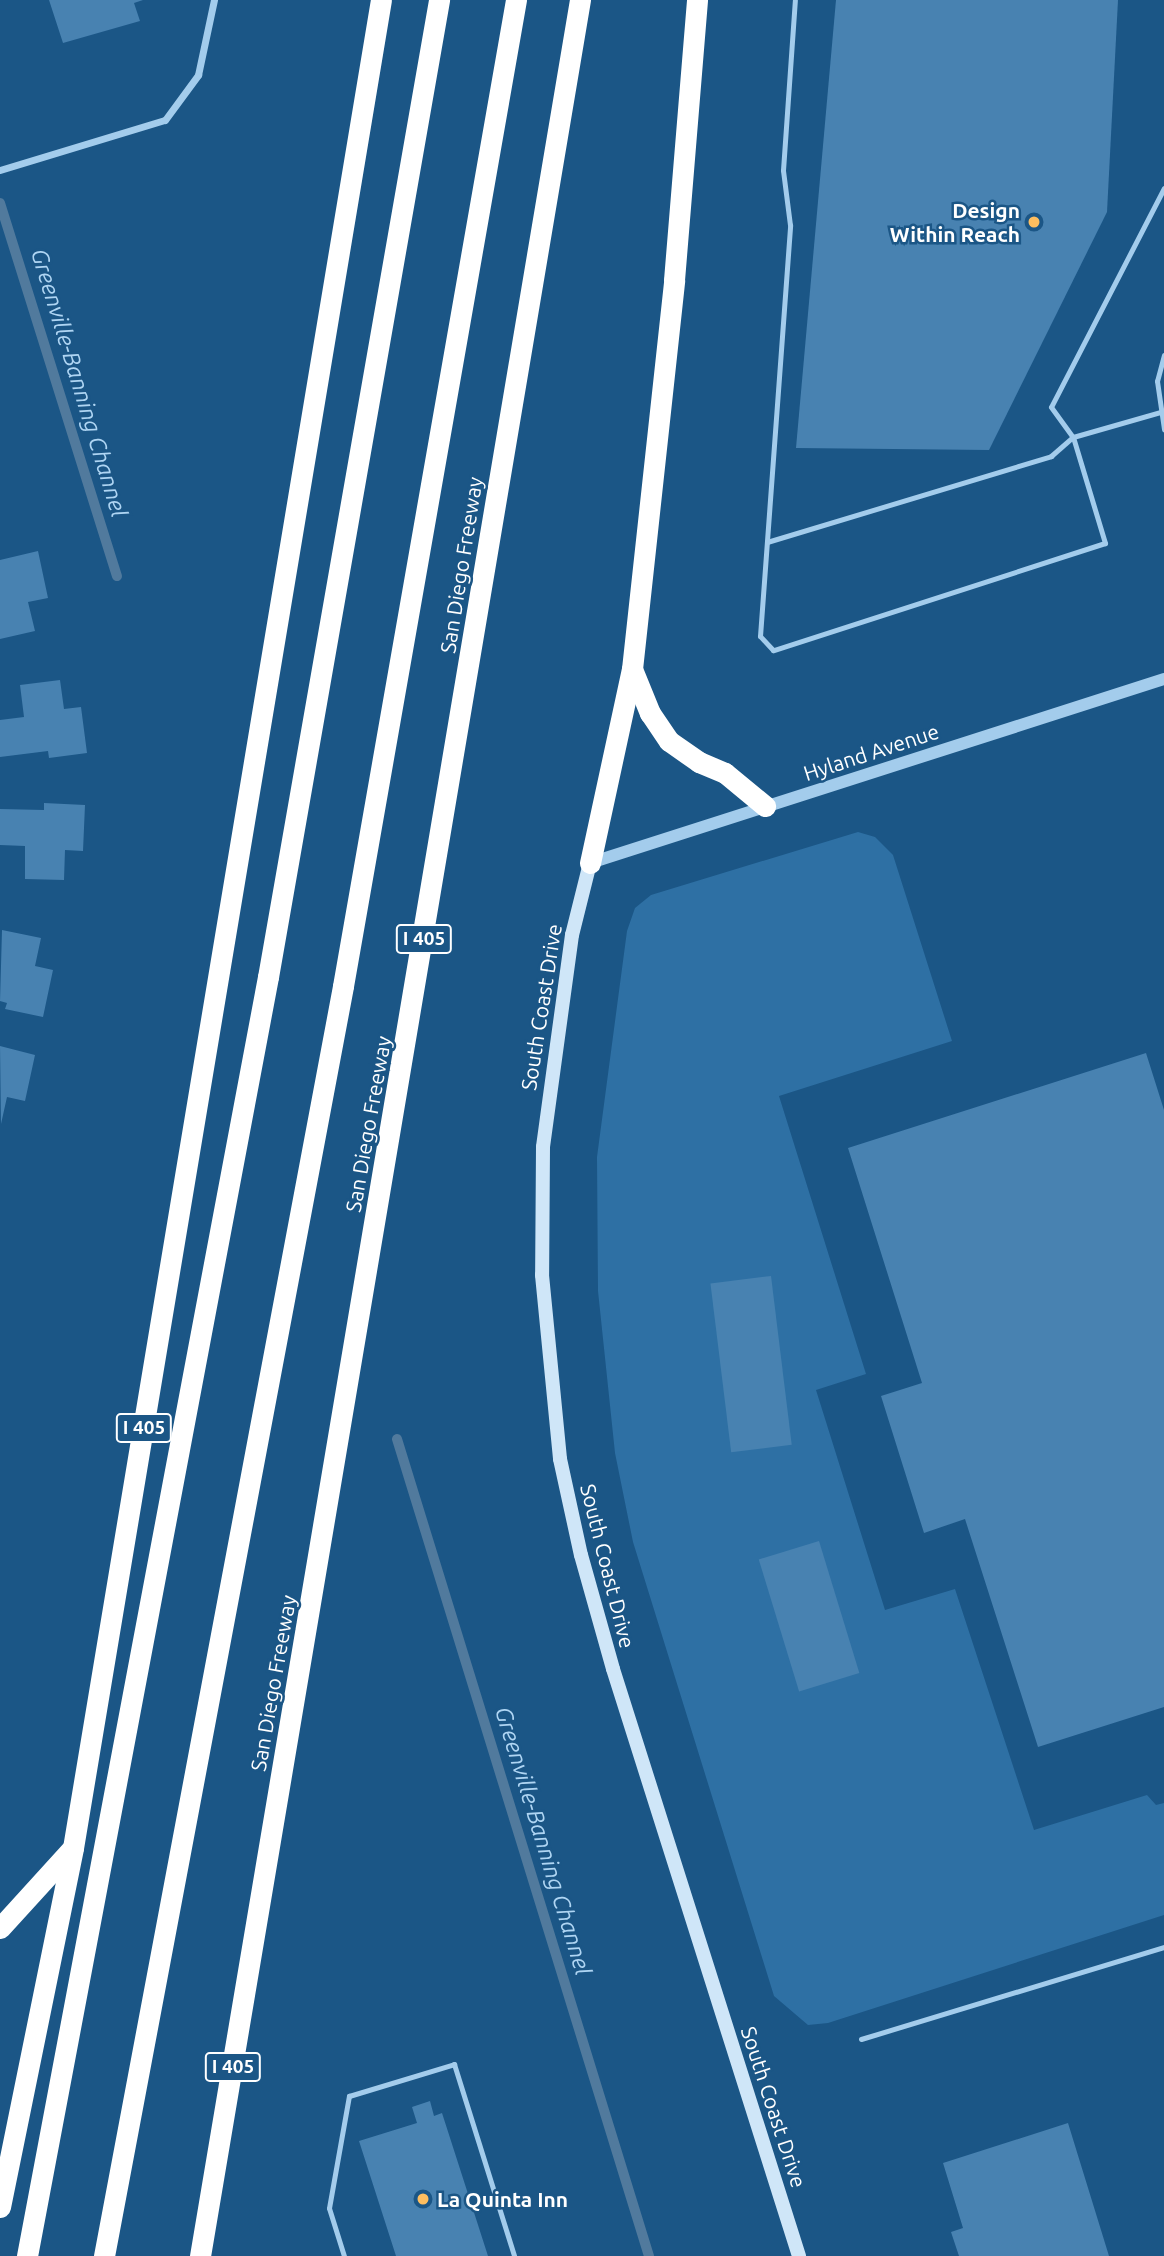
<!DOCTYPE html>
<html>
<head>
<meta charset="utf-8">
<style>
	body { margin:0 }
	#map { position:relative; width:1164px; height:2256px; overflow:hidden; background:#1b5686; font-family:Ubuntu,sans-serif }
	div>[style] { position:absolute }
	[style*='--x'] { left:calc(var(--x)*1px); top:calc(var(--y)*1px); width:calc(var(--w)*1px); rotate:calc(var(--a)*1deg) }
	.green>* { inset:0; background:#2e70a4 }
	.stream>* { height:10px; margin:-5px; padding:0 5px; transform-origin:5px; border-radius:5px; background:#517a9d }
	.building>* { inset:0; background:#4882b1; transform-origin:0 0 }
	.service>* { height:5px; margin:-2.5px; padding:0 2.5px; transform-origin:2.5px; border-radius:2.5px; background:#a3ccec }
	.minor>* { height:7px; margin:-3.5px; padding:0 3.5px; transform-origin:3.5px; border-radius:3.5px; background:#a3ccec }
	.tertiary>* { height:12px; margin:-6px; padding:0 6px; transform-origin:6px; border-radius:6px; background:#a3ccec }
	.secondary>* { height:14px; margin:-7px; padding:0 7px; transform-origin:7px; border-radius:7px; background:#cfe6f8 }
	.motorway>* { height:21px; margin:-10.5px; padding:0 10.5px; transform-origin:10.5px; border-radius:10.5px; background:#fff }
	.dots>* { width:19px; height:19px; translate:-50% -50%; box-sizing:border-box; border:4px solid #1b5686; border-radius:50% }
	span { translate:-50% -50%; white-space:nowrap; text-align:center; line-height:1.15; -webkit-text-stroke:5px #1b5686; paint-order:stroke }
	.shield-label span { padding:2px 5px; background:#1b5686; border:2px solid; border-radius:5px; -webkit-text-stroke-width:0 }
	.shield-label { font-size:19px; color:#fff; font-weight:700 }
	.poi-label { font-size:21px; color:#fff; font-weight:700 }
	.right { translate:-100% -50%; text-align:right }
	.left { translate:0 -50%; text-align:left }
	.street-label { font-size:21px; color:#fff }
	.water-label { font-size:23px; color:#afd5f3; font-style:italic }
</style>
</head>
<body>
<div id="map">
	<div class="green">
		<div style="clip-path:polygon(858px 832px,875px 837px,893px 855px,952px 1041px,779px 1096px,866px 1374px,816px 1390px,885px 1610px,955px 1589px,1034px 1830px,1147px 1795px,1156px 1805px,1164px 1803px,1164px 1915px,828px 2023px,808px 2025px,774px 1996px,633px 1542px,615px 1453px,598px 1291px,597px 1157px,627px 931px,635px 908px,651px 895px)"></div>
	</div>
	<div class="stream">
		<div style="--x:0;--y:203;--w:391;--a:72.6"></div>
		<div style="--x:397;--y:1439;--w:855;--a:72.86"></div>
	</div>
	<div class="building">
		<div style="clip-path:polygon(49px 0,143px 0,134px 3px,140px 21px,63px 43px)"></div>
		<div style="clip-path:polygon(836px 0,1118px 0,1107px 212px,989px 450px,796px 448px)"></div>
		<div style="clip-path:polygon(38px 551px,48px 598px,28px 602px,35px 631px,0 639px,0 560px)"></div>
		<div style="clip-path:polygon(60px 680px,64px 709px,81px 707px,87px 753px,49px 758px,48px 751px,0 757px,0 720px,24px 717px,20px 685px)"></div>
		<div style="clip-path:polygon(44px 803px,85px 805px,83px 851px,65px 850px,64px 880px,25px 879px,25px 846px,0 845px,0 809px,44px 810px)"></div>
		<div style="clip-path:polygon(2px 930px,41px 938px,35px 966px,53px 970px,43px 1017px,5px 1009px,7px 1003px,0 1001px)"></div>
		<div style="clip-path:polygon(0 1046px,35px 1055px,25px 1101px,7px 1097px,1px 1124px)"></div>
		<div style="clip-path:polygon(1146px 1053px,1164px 1110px,1164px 1707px,1038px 1747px,965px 1519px,924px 1533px,881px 1396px,922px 1383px,848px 1148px)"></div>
		<div style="left:771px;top:1276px;width:170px;height:61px;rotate:83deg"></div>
		<div style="left:819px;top:1541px;width:138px;height:63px;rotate:73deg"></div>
		<div style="clip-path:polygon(430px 2101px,434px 2116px,442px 2113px,488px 2256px,396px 2256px,359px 2141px,417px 2123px,412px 2107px)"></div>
		<div style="clip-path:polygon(1068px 2123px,1109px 2256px,959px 2256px,951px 2232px,963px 2228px,943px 2163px)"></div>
	</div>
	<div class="service">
		<div style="--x:1164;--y:188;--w:246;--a:117.3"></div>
		<div style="--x:1051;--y:407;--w:37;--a:54"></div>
		<div style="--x:1073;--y:437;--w:95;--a:-15.9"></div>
		<div style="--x:1164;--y:355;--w:27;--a:105"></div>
		<div style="--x:1157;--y:381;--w:49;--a:81.7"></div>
		<div style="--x:767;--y:542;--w:297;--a:-16.8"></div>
		<div style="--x:1051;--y:456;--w:29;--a:-41"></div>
		<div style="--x:1073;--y:437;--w:111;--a:73.2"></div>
		<div style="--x:1105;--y:543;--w:349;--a:162.1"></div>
		<div style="--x:773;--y:650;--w:19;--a:-133"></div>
		<div style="--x:760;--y:636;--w:412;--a:-85.8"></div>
		<div style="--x:790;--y:225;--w:55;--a:-97.3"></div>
		<div style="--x:783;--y:170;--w:170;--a:-86"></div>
		<div style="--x:861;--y:2039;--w:317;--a:-16.9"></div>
		<div style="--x:344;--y:2256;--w:50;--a:-107.4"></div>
		<div style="--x:329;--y:2208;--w:114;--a:-79.9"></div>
		<div style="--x:349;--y:2096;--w:110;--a:-16.9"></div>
		<div style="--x:454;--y:2064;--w:201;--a:72.6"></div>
	</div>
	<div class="minor">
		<div style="--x:0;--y:170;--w:172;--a:-16.9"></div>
		<div style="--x:165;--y:120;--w:56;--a:-53.7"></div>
		<div style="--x:198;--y:75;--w:77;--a:-78"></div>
	</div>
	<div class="tertiary">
		<div style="--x:590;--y:863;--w:603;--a:-17.77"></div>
	</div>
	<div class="secondary">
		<div style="--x:590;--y:863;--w:74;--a:104"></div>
		<div style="--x:572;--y:935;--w:214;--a:97.8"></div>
		<div style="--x:543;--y:1147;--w:128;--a:90.4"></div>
		<div style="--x:542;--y:1275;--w:185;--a:84.4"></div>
		<div style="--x:560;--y:1459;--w:98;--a:77.7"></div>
		<div style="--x:581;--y:1555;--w:118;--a:74.3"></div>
		<div style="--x:613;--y:1669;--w:616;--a:72.42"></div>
	</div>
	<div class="motorway">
		<div style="--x:632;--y:669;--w:48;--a:67.8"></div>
		<div style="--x:650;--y:713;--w:34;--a:56"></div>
		<div style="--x:669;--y:741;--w:37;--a:35"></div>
		<div style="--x:699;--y:762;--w:28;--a:23"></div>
		<div style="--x:725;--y:773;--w:52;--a:39.5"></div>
		<div style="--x:590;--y:863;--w:198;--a:-77.8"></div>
		<div style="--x:632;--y:669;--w:391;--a:-83.8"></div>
		<div style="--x:674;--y:280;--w:281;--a:-85.3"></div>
		<div style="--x:0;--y:1928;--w:105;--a:-47.7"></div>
		<div style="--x:0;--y:2207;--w:366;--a:-78.5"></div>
		<div style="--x:73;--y:1848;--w:1873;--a:-80.54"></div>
		<div style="--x:27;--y:2256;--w:1302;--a:-79.33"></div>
		<div style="--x:268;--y:977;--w:992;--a:-80.07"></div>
		<div style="--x:104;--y:2256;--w:1292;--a:-79.34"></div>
		<div style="--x:343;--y:986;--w:1001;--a:-80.05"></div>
		<div style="--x:200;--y:2256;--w:2288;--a:-80.44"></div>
	</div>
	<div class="dots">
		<div style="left:1034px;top:222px;background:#fdbe60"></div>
		<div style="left:423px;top:2199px;background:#fdbe60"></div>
	</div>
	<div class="shield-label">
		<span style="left:424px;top:939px">I 405</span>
		<span style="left:144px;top:1428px">I 405</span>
		<span style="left:233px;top:2067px">I 405</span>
	</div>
	<div class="poi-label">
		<span class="right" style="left:1020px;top:222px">Design<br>Within Reach</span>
		<span class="left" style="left:437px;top:2199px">La Quinta Inn</span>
	</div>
	<div class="street-label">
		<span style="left:461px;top:565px;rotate:-81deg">San Diego Freeway</span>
		<span style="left:871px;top:752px;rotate:-18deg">Hyland Avenue</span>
		<span style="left:541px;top:1007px;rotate:-81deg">South Coast Drive</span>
		<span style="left:368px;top:1124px;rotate:-80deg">San Diego Freeway</span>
		<span style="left:608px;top:1566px;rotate:76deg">South Coast Drive</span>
		<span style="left:273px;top:1683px;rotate:-80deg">San Diego Freeway</span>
		<span style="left:774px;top:2107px;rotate:72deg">South Coast Drive</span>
	</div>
	<div class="water-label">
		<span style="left:79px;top:383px;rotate:73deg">Greenville-Banning Channel</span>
		<span style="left:543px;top:1841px;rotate:73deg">Greenville-Banning Channel</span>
	</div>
</div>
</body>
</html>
